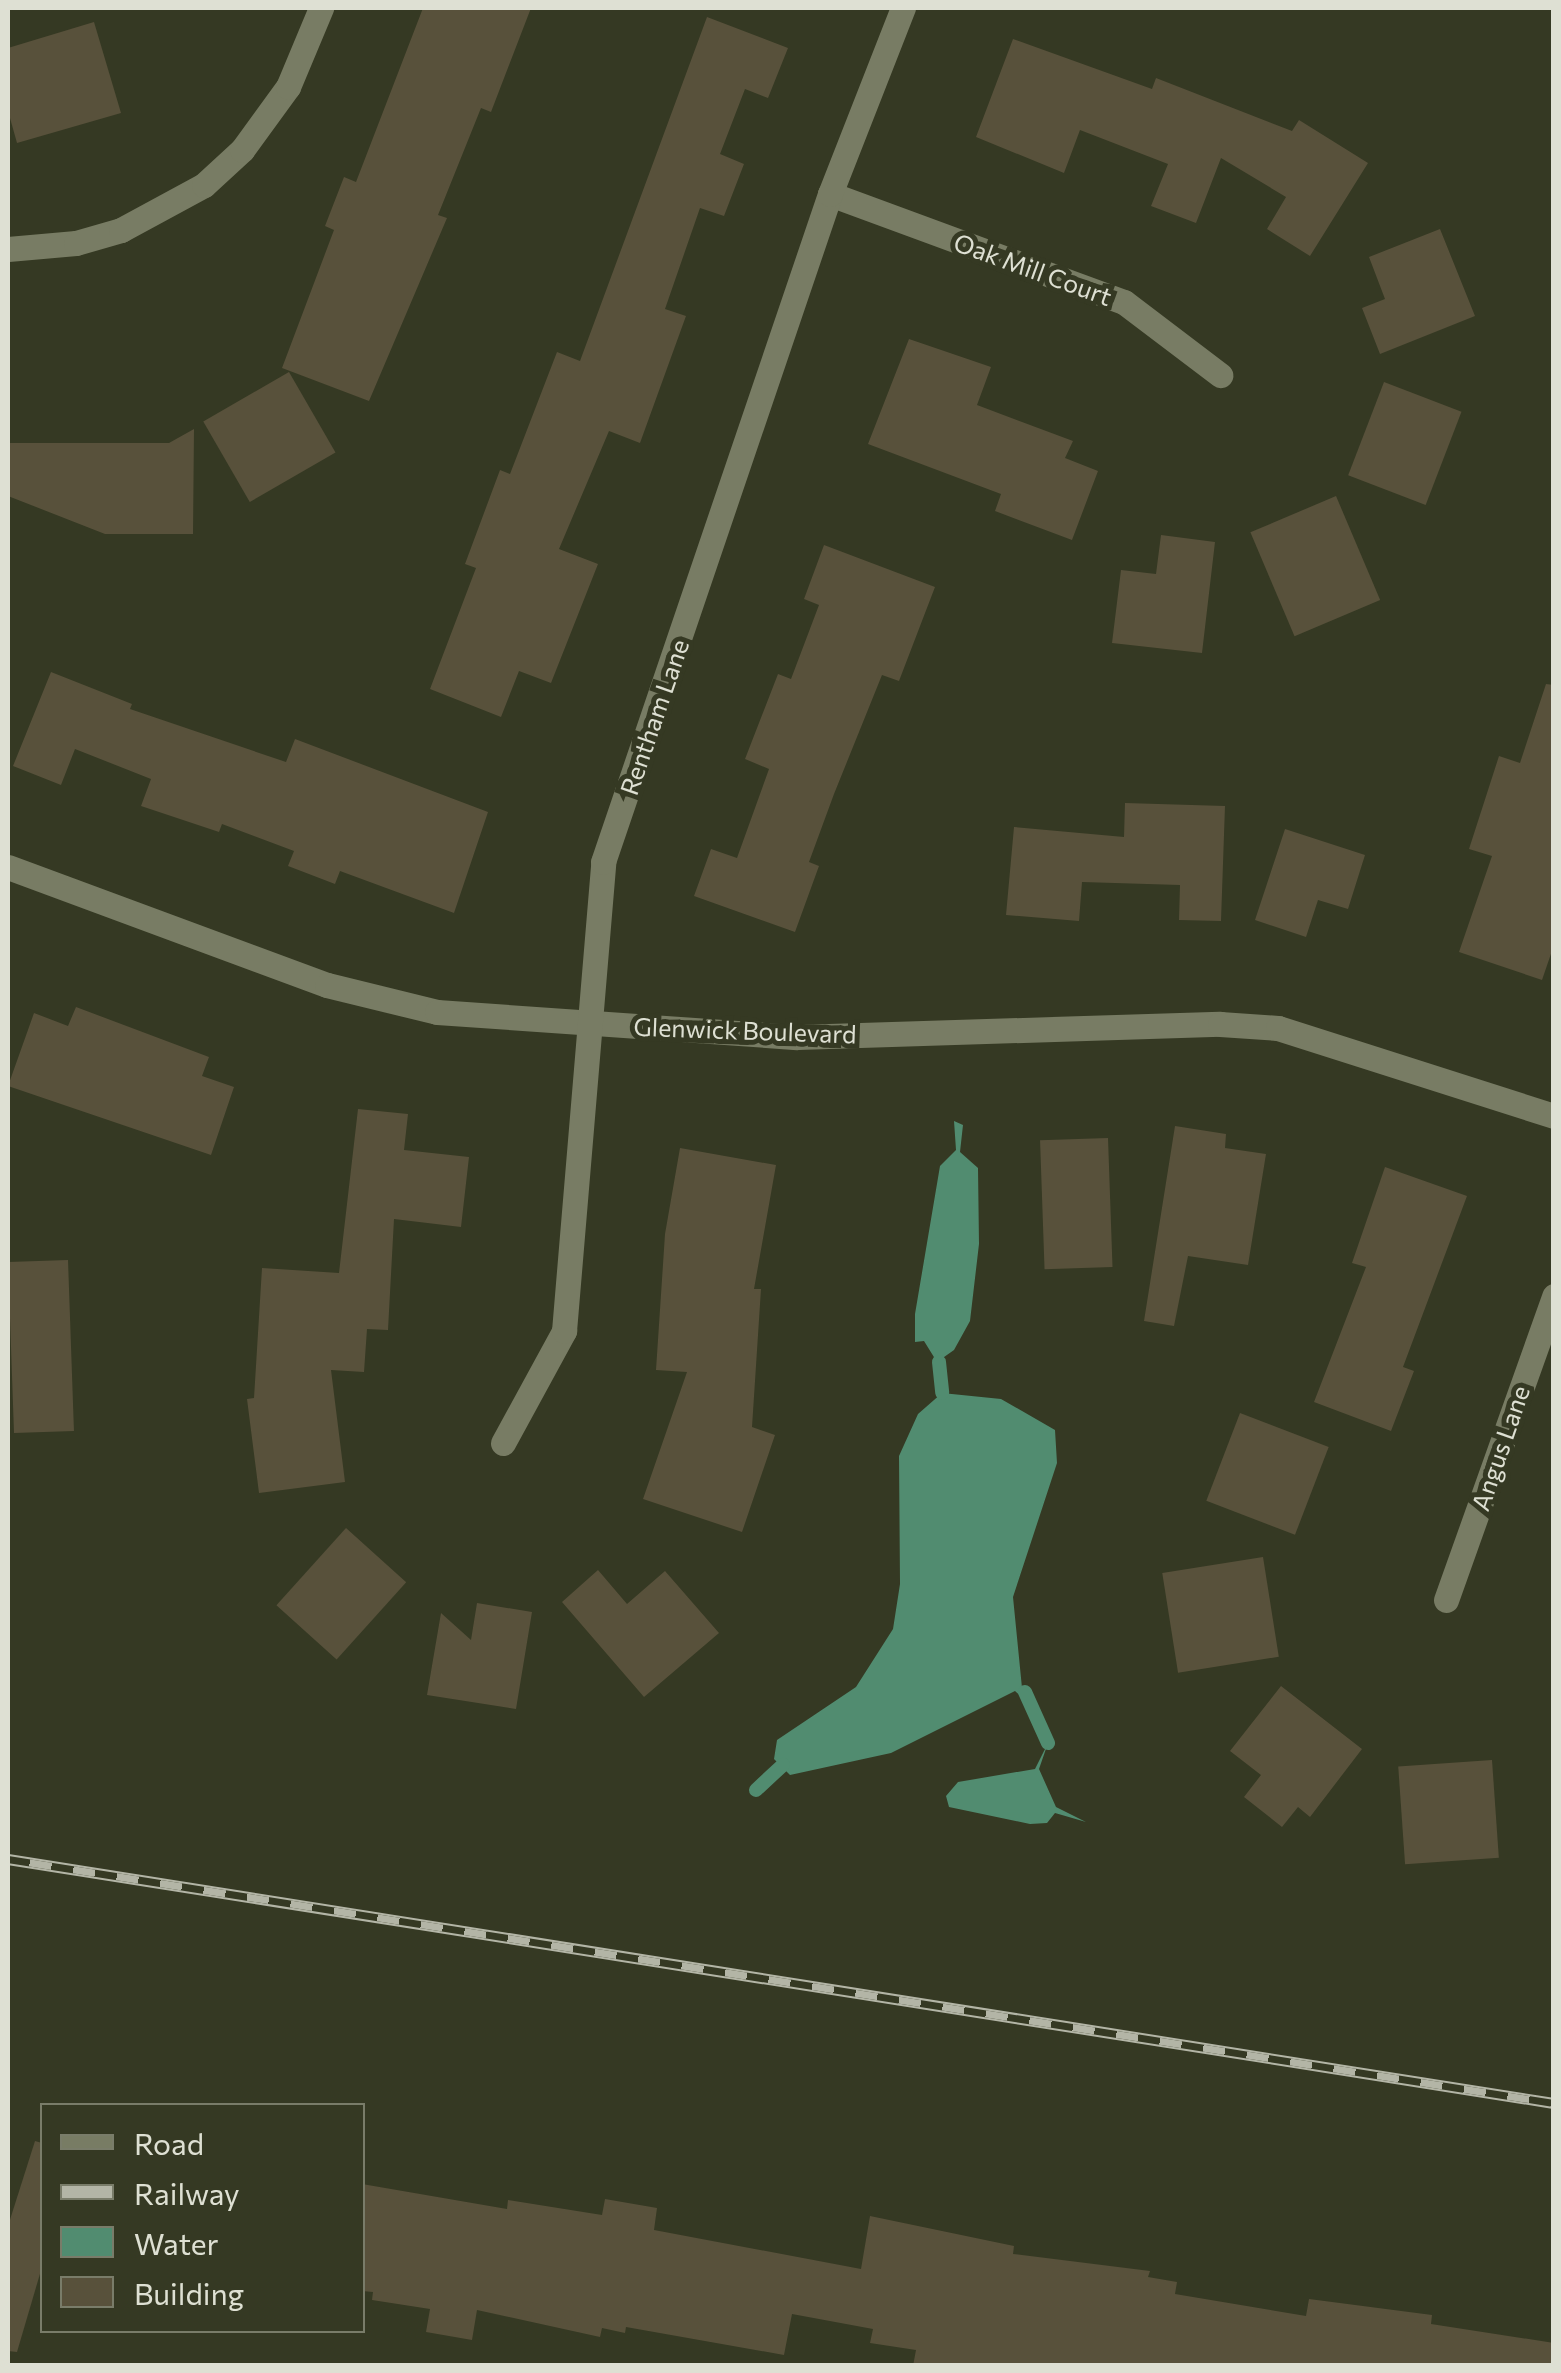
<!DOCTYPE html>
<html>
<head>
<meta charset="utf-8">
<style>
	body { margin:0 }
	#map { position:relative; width:1561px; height:2373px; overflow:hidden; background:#353923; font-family:Commissioner,sans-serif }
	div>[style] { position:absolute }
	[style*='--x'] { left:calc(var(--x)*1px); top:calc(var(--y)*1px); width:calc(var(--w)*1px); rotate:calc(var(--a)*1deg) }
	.water>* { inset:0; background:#518c70 }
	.stream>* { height:14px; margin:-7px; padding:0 7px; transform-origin:7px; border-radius:7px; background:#518c70 }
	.building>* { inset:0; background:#58513b; transform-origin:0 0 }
	.minor>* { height:25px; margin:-12.5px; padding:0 12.5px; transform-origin:12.5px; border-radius:12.5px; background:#787c64 }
	.rail>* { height:11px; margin-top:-5.5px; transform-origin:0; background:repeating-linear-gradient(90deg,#353923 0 22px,#b3b5a6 0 44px); box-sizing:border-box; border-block:2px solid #b3b5a6 }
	span { translate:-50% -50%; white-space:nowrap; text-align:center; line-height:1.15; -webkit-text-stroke:10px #353923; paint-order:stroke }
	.street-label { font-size:25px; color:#dee0d3 }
	.frame { position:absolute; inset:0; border:10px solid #dee0d3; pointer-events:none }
	.legend { position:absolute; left:40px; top:2103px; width:325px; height:230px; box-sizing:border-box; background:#353923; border:2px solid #797c69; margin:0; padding:12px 18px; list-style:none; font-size:30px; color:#dee0d3 }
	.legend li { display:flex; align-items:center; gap:20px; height:50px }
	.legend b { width:50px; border:2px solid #797c69 }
</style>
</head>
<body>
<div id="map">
	<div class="water">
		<div style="clip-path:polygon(954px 1121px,963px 1125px,960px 1152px,978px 1168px,979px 1244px,970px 1321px,954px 1350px,937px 1362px,924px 1341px,915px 1342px,915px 1314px,940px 1166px,956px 1150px)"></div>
		<div style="clip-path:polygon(942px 1393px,1001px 1399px,1055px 1430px,1057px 1463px,1013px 1597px,1023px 1698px,1015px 1691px,891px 1753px,790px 1775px,774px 1759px,777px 1740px,856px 1687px,893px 1629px,900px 1584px,899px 1456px,918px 1414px)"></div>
		<div style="clip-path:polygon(1048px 1743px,1039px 1769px,1056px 1807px,1086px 1822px,1055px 1813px,1047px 1823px,1030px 1824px,949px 1807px,946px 1796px,958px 1782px,1035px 1769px)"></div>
	</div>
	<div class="stream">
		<div style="--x:939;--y:1362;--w:31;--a:84"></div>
		<div style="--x:1025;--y:1692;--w:56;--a:65.7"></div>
		<div style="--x:756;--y:1790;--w:37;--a:-43"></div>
	</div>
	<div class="building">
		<div style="clip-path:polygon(423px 8px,531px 8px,491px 112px,481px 108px,438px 215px,447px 218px,369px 401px,282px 368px,334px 230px,325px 226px,344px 177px,356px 182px)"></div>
		<div style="clip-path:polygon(707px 17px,788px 48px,768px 98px,745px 89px,720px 154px,744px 164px,724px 216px,700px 208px,665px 309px,686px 316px,640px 443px,609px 431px,559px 549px,598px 564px,551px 683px,519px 671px,501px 717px,430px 689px,476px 568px,465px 564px,500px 470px,510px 474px,557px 352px,580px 361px)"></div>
		<div style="clip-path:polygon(94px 22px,121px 113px,17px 143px,8px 111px,8px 48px)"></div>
		<div style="clip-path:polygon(1013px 39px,1152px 89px,1156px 78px,1292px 131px,1299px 120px,1368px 163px,1310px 256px,1267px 229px,1286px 197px,1221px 158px,1196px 223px,1151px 206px,1168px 164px,1080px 130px,1064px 173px,976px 137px)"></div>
		<div style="clip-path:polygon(1440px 229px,1475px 316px,1380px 354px,1362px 308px,1385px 299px,1369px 257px)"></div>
		<div style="clip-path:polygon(909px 339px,991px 367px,977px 405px,1073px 441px,1065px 458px,1098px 471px,1072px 540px,995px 511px,1001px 494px,868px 444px)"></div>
		<div style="left:289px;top:372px;width:93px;height:99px;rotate:60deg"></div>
		<div style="left:1384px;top:382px;width:83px;height:100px;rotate:21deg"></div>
		<div style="clip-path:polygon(194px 429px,193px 534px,105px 534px,8px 496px,8px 443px,169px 443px)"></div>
		<div style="left:1336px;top:496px;width:113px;height:93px;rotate:67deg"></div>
		<div style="clip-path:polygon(1161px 535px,1215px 542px,1202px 653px,1112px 643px,1121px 570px,1156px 574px)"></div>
		<div style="clip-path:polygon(824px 545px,935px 587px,899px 681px,882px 675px,834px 794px,809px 862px,819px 866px,795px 932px,694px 896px,711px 849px,737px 858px,769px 769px,745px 759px,778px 674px,791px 679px,819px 605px,804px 599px)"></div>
		<div style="clip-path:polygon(51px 672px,132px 704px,130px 709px,286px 762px,295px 739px,488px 812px,454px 913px,340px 871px,335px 884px,288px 866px,294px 851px,222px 824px,219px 832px,141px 806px,151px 779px,75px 749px,61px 785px,13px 766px)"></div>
		<div style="clip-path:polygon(1546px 684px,1554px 685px,1554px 945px,1542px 980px,1459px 952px,1492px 856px,1469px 849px,1499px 756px,1520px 763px)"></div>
		<div style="clip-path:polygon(1125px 803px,1225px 806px,1221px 921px,1179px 920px,1180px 885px,1082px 882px,1079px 921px,1006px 915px,1014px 827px,1124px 837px)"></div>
		<div style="clip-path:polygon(1285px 829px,1365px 855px,1348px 909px,1318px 900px,1306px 937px,1255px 920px)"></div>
		<div style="clip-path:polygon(76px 1007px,209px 1057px,202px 1076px,234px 1087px,211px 1155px,8px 1086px,34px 1013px,68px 1026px)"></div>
		<div style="clip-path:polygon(358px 1109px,408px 1114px,404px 1150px,469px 1157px,461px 1227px,394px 1219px,388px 1330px,367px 1329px,364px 1372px,331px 1370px,345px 1482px,259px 1493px,247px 1399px,254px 1398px,262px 1268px,339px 1273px)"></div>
		<div style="clip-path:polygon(1175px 1126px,1226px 1134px,1225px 1148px,1266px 1154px,1248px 1265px,1188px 1256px,1174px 1326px,1144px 1321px)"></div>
		<div style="left:1108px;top:1138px;width:129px;height:68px;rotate:88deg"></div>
		<div style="clip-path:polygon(680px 1148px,776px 1165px,754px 1289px,761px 1289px,752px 1427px,775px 1435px,742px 1532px,643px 1499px,687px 1372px,656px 1370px,665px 1234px)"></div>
		<div style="clip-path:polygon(1385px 1167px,1467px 1196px,1403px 1367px,1414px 1371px,1391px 1431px,1314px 1402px,1366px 1267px,1352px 1263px)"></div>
		<div style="left:68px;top:1260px;width:171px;height:60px;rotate:88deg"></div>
		<div style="left:1240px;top:1413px;width:95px;height:94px;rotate:21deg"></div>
		<div style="left:346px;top:1528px;width:81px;height:104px;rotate:42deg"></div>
		<div style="left:1263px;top:1557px;width:101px;height:102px;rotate:81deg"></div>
		<div style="clip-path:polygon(598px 1570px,627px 1604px,665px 1571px,719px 1633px,644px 1697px,562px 1602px)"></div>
		<div style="clip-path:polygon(477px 1603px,532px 1612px,516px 1709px,427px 1695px,441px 1613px,471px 1640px)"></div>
		<div style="clip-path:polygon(1281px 1686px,1362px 1749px,1310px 1817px,1298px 1807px,1282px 1827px,1244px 1797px,1261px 1775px,1230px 1751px)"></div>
		<div style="left:1492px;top:1760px;width:98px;height:94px;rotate:86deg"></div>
		<div style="clip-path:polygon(35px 2141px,42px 2143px,42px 2267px,17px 2352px,8px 2351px,8px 2226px)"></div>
		<div style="clip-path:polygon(362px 2184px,507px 2209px,508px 2200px,602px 2215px,605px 2199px,657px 2208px,654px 2230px,861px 2269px,870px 2216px,1014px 2246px,1013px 2254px,1150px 2271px,1148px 2277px,1177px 2282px,1175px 2294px,1306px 2316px,1309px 2299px,1432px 2315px,1431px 2324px,1554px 2343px,1554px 2366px,913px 2366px,916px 2350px,870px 2343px,873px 2329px,792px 2314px,784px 2355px,626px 2327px,625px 2333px,602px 2328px,600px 2337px,477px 2310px,472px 2340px,426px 2332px,430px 2309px,372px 2300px,373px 2292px,362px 2291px)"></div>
	</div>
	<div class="minor">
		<div style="--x:830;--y:194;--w:313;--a:20.2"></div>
		<div style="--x:1124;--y:302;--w:121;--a:37.2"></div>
		<div style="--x:8;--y:249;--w:68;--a:-5"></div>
		<div style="--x:76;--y:243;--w:47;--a:-16.1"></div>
		<div style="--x:121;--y:230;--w:94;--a:-28.5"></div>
		<div style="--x:204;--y:185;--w:52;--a:-42.6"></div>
		<div style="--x:242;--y:150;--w:78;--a:-53.9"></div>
		<div style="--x:288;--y:87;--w:86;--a:-67.3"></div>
		<div style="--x:8;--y:867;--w:340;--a:20.3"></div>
		<div style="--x:327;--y:985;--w:113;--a:13.8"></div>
		<div style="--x:437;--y:1012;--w:361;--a:4"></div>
		<div style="--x:797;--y:1037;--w:423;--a:-1.8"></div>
		<div style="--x:1220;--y:1024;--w:58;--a:3.9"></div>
		<div style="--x:1278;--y:1028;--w:290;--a:17.7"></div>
		<div style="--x:503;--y:1443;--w:128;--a:-61.4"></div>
		<div style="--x:564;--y:1331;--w:471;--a:-85.2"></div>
		<div style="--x:603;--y:862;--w:706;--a:-71.23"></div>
		<div style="--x:830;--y:194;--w:200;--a:-68.6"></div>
		<div style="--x:1446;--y:1600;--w:323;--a:-70.4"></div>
	</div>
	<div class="rail">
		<div style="--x:8;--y:1859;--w:1565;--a:8.97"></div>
	</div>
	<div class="street-label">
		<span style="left:1033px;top:269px;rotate:20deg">Oak Mill Court</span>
		<span style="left:654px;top:717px;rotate:-71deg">Rentham Lane</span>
		<span style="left:745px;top:1030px;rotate:2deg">Glenwick Boulevard</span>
		<span style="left:1500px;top:1448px;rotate:-71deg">Angus Lane</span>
	</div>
	<div class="frame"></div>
	<ul class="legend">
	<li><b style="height:12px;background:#787c64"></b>Road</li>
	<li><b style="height:12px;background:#b3b5a6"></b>Railway</li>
	<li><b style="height:28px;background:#518c70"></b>Water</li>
	<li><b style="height:28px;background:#58513b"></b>Building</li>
	</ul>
</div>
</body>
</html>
